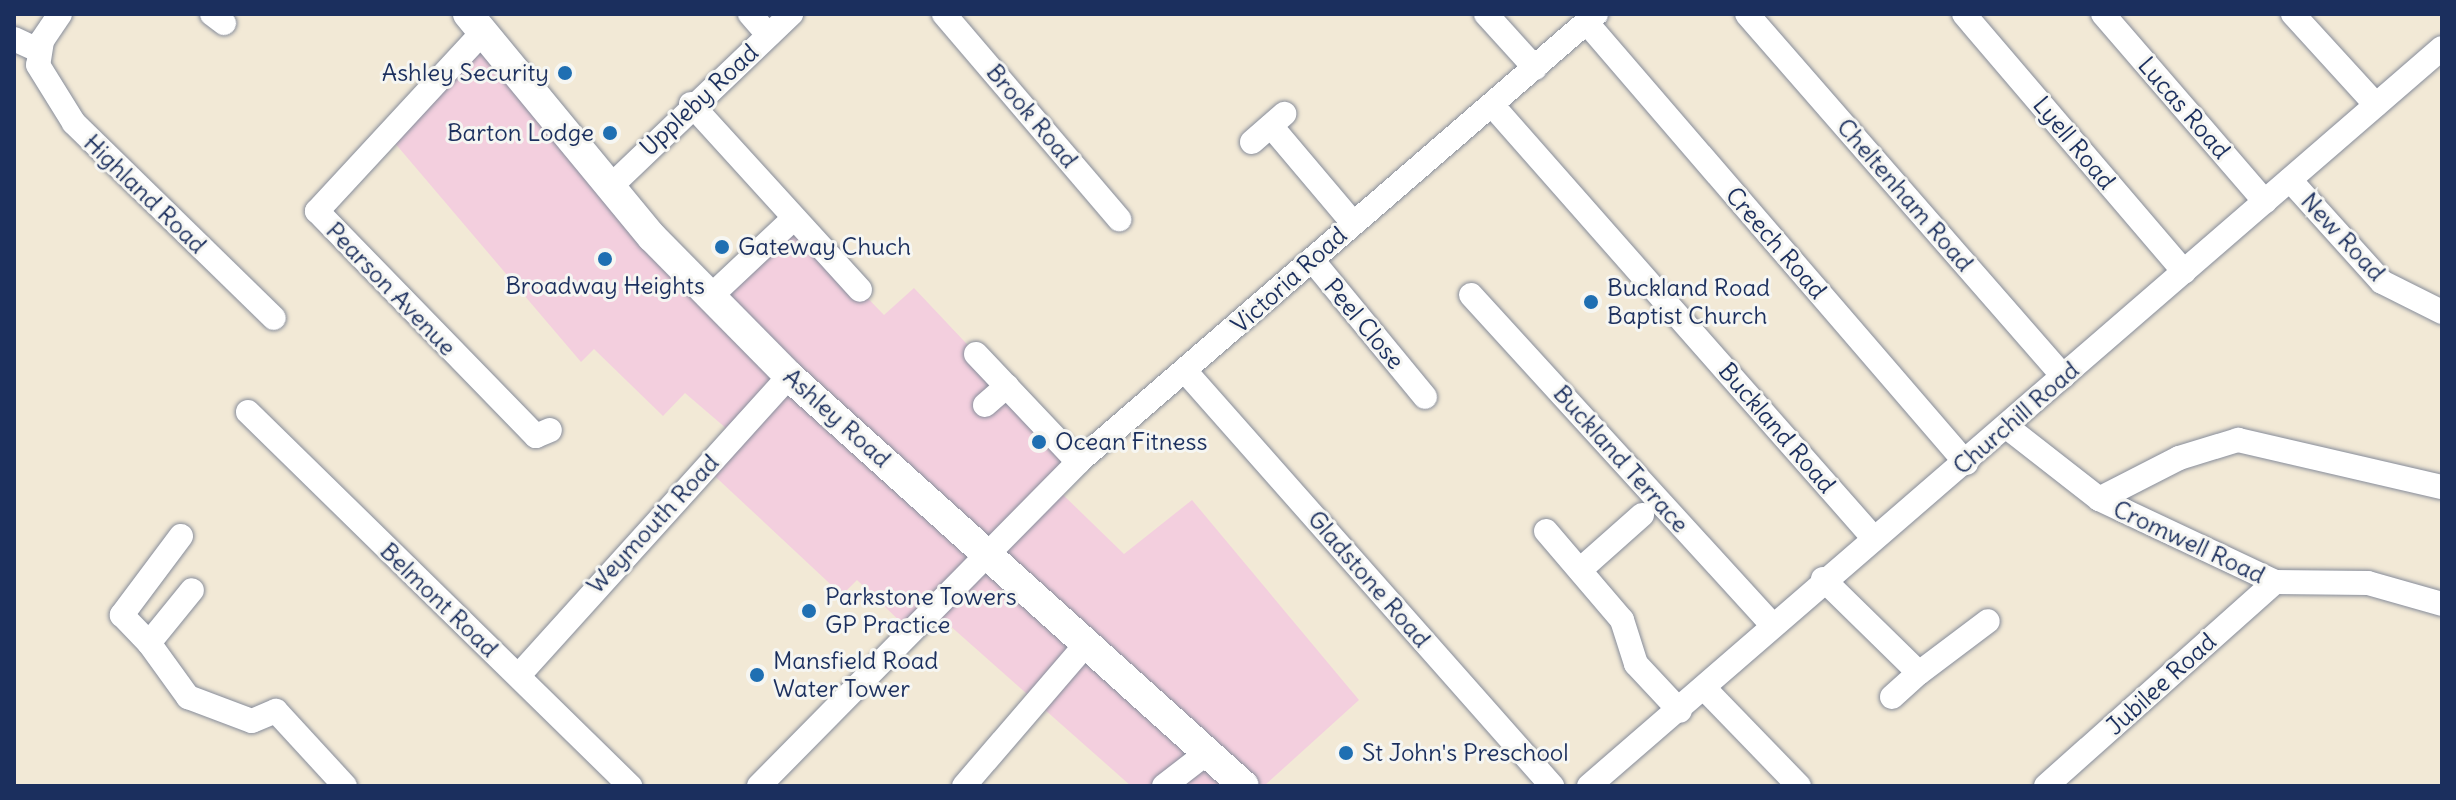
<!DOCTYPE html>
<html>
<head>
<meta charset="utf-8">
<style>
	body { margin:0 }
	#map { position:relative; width:2456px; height:800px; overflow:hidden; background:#f2e9d6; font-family:Delius,sans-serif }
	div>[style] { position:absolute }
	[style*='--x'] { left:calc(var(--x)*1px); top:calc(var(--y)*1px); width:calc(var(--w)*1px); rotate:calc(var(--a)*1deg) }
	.built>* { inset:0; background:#f3cfde }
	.roads { filter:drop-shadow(0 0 2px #868c9a) drop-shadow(0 0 2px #868c9a) }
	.minor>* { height:24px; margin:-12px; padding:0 12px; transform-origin:12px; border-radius:12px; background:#fff }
	.major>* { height:30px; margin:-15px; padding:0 15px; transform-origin:15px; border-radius:15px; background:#fff }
	.dots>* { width:22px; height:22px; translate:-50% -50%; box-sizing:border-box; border:4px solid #f6f6f2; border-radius:50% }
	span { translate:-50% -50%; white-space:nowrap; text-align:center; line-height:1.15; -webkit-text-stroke:6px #f6f6f2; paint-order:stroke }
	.poi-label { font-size:24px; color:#1b2f5e }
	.right { translate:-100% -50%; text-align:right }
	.left { translate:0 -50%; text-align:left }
	.street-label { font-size:24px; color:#1b2f5e }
	.frame { position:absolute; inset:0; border:16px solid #1b2f5e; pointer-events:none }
</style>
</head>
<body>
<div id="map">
	<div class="built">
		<div style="clip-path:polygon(482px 33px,710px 297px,792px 220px,884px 315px,914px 288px,1078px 462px,1054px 486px,1124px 554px,1192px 500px,1359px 700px,1264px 786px,1131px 786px,930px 608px,908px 629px,857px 580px,842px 595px,705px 467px,734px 435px,685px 393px,663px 416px,594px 349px,581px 362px,388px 135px)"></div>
	</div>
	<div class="roads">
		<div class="minor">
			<div style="--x:60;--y:14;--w:32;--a:124"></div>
			<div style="--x:42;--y:41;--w:24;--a:99"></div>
			<div style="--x:38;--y:65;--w:68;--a:58.2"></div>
			<div style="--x:74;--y:123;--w:279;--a:44.3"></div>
			<div style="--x:212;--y:14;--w:15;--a:37"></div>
			<div style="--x:750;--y:14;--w:28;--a:49"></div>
			<div style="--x:944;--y:14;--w:270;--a:49.5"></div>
			<div style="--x:1486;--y:14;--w:73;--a:47.8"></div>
			<div style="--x:1747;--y:14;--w:481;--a:48.9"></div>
			<div style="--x:1964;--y:14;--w:339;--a:49.5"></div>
			<div style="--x:2103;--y:14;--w:248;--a:49.2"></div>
			<div style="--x:2293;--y:14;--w:123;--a:47.6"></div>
			<div style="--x:1587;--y:23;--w:581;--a:49.26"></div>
			<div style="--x:482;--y:33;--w:243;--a:132.8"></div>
			<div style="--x:317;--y:211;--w:314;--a:45.8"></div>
			<div style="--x:536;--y:436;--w:15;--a:-23"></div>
			<div style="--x:14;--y:39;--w:26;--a:25"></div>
			<div style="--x:691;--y:104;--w:251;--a:47.7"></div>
			<div style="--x:1493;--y:106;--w:572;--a:48.62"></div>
			<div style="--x:1271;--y:126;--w:126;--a:49.8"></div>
			<div style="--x:1252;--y:142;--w:43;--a:-41.2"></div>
			<div style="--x:2290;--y:180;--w:137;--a:48"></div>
			<div style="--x:2382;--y:282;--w:67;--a:26.6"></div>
			<div style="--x:609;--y:188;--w:252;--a:-43.7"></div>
			<div style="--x:1313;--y:261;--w:176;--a:50.5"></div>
			<div style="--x:1471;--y:295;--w:444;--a:47.6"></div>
			<div style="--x:710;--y:297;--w:112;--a:-43.2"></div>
			<div style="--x:976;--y:354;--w:149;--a:46.6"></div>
			<div style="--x:1186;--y:372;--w:553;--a:48.52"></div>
			<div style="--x:985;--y:405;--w:29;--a:-41"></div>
			<div style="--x:248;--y:412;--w:535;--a:44.39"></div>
			<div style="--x:2007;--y:427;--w:117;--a:38"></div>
			<div style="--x:2099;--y:499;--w:195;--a:25.2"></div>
			<div style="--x:2275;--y:582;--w:93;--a:0.6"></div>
			<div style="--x:2368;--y:583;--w:77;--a:15.8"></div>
			<div style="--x:2099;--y:499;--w:90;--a:-27.1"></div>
			<div style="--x:2179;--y:458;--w:62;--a:-17"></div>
			<div style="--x:2238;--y:440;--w:209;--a:13"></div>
			<div style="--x:1546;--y:531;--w:117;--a:49.5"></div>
			<div style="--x:1622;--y:620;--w:46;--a:72.3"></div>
			<div style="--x:1636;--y:664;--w:64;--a:46.9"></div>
			<div style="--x:181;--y:536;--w:99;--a:126.8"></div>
			<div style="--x:122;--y:615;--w:39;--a:46"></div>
			<div style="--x:149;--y:643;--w:68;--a:-50.9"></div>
			<div style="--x:1580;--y:570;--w:83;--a:-41.6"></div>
			<div style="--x:1823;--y:579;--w:134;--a:44.4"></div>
			<div style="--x:1919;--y:673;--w:86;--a:-37"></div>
			<div style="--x:149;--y:643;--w:67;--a:54.2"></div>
			<div style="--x:188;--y:697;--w:68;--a:20.6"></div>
			<div style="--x:252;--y:721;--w:26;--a:-23"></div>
			<div style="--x:276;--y:711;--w:102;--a:47.4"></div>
			<div style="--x:520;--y:674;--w:401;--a:-47.9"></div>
			<div style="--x:1705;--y:689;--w:135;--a:45.9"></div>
			<div style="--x:1892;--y:697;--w:36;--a:-42"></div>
			<div style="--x:759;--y:786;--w:455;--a:-45.4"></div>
			<div style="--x:1078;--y:462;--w:685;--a:-40.86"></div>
			<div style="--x:964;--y:786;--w:190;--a:-49.3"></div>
			<div style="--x:1164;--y:786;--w:56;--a:-37.7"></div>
			<div style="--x:1589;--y:786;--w:1128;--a:-40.87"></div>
			<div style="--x:2046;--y:786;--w:307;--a:-41.7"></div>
		</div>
		<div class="major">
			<div style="--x:468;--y:14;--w:289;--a:50.5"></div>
			<div style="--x:652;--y:237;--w:195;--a:45.4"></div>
			<div style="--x:789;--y:376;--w:612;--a:42.02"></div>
		</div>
	</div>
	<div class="dots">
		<div style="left:565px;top:73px;background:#1f6fb2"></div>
		<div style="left:610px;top:133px;background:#1f6fb2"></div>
		<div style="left:722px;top:247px;background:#1f6fb2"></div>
		<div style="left:605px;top:259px;background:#1f6fb2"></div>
		<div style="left:1591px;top:302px;background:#1f6fb2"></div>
		<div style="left:1039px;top:442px;background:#1f6fb2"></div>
		<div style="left:809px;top:611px;background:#1f6fb2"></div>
		<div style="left:757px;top:675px;background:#1f6fb2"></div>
		<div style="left:1346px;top:753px;background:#1f6fb2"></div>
	</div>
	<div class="poi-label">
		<span class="right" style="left:549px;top:73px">Ashley Security</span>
		<span class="right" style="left:594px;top:133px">Barton Lodge</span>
		<span class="left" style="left:738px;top:247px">Gateway Chuch</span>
		<span style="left:605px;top:286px">Broadway Heights</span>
		<span class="left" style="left:1607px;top:302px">Buckland Road<br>Baptist Church</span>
		<span class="left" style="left:1055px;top:442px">Ocean Fitness</span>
		<span class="left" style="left:825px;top:611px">Parkstone Towers<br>GP Practice</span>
		<span class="left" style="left:773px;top:675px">Mansfield Road<br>Water Tower</span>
		<span class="left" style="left:1362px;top:753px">St John's Preschool</span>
	</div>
	<div class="street-label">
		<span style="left:699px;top:100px;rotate:-43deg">Uppleby Road</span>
		<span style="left:2184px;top:108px;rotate:49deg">Lucas Road</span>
		<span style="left:1032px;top:116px;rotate:50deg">Brook Road</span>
		<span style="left:2074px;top:143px;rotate:50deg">Lyell Road</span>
		<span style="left:145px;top:194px;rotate:44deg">Highland Road</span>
		<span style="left:1905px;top:195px;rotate:49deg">Cheltenham Road</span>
		<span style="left:2343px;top:237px;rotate:47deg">New Road</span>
		<span style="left:1776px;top:243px;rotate:49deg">Creech Road</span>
		<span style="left:1289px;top:280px;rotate:-42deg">Victoria Road</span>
		<span style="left:391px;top:289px;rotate:46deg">Pearson Avenue</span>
		<span style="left:1364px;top:324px;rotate:50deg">Peel Close</span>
		<span style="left:837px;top:418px;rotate:42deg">Ashley Road</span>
		<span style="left:2016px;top:418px;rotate:-41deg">Churchill Road</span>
		<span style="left:1777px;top:428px;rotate:49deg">Buckland Road</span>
		<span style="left:1621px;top:459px;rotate:48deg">Buckland Terrace</span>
		<span style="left:653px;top:524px;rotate:-47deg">Weymouth Road</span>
		<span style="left:2189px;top:542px;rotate:25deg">Cromwell Road</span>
		<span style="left:1369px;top:579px;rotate:49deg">Gladstone Road</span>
		<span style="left:439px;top:600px;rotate:44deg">Belmont Road</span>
		<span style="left:2161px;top:684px;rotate:-42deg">Jubilee Road</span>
	</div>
	<div class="frame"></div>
</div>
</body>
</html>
